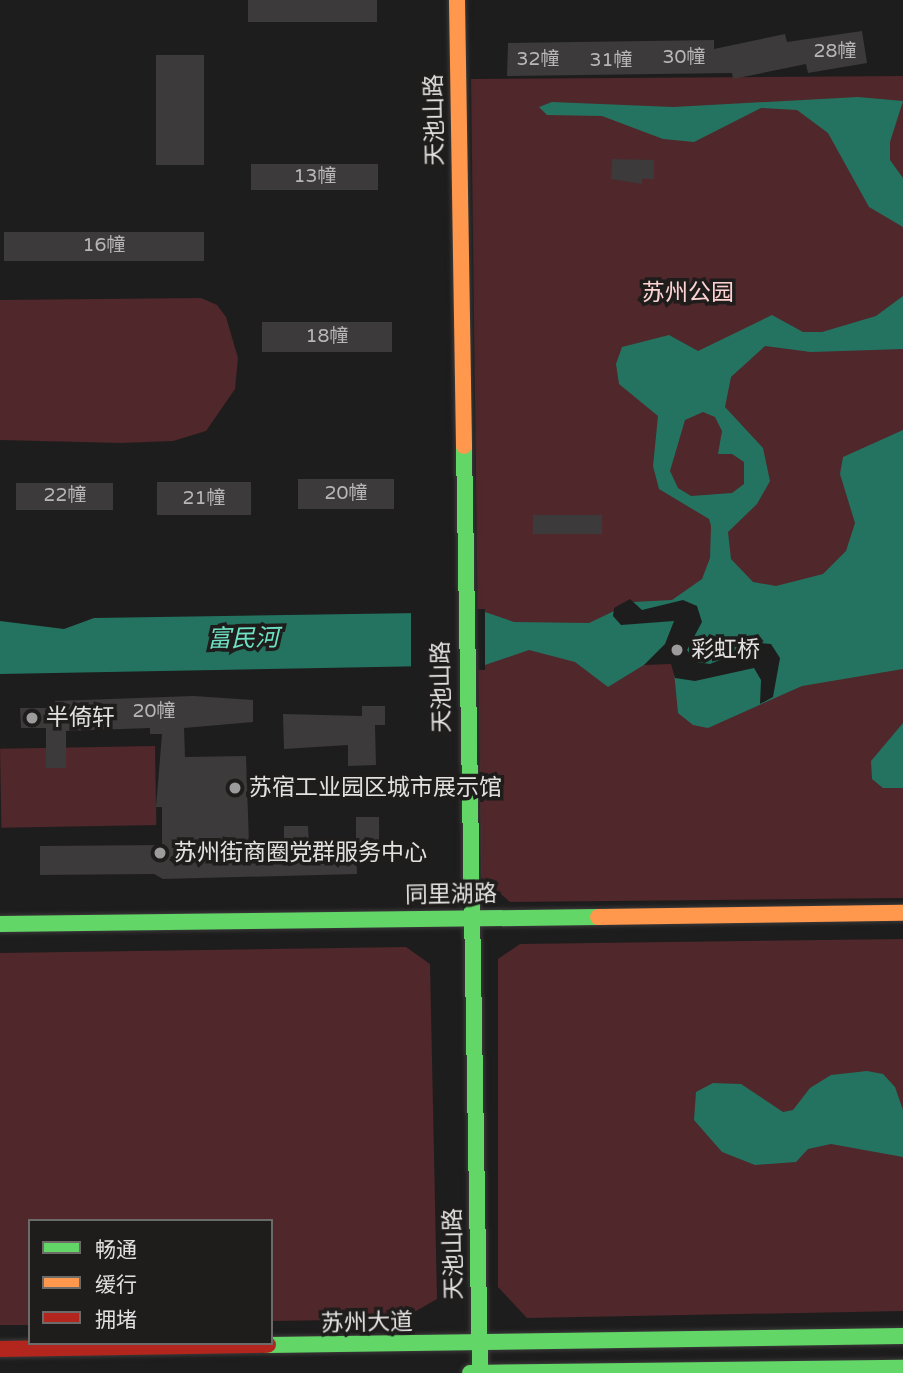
<!DOCTYPE html>
<html>
<head>
<meta charset="utf-8">
<style>
	body { margin:0 }
	#map { position:relative; width:903px; height:1373px; overflow:hidden; background:#1e1d1d; font-family:"Varela Round","Noto Sans SC",sans-serif }
	div>[style] { position:absolute }
	[style*='--x'] { left:calc(var(--x)*1px); top:calc(var(--y)*1px); width:calc(var(--w)*1px); rotate:calc(var(--a)*1deg) }
	.green>* { inset:0; background:#50272a; transform-origin:0 0 }
	.water>* { inset:0; background:#237360 }
	.pier>* { inset:0; background:#1e1d1d; transform-origin:0 0 }
	.building>* { inset:0; background:#3c3a3a; transform-origin:0 0 }
	.roads { filter:drop-shadow(0 0 2px #3c3a3a) drop-shadow(0 0 2px #3c3a3a) }
	.fast>* { height:16px; margin:-8px; padding:0 8px; transform-origin:8px; border-radius:8px; background:#63d668 }
	.slow>* { height:16px; margin:-8px; padding:0 8px; transform-origin:8px; border-radius:8px; background:#ff974d }
	.jam>* { height:16px; margin:-8px; padding:0 8px; transform-origin:8px; border-radius:8px; background:#b3261e }
	.dots>* { width:19px; height:19px; translate:-50% -50%; box-sizing:border-box; border:4px solid #1f1c1c; border-radius:50% }
	span { translate:-50% -50%; white-space:nowrap; text-align:center; line-height:1.15; -webkit-text-stroke:7px #1f1c1c; paint-order:stroke }
	.number-label { font-size:19px; color:#b8b6b6 }
	.number-label span { -webkit-text-stroke-width:0 }
	.street-label { font-size:23px; color:#e2e0e0 }
	.park-label { font-size:23px; color:#fdd3d2 }
	.poi-label { font-size:23px; color:#e2e0e0 }
	.left { translate:0 -50%; text-align:left }
	.water-label { font-size:24px; color:#6ce4c4; font-style:italic }
	.legend { position:absolute; left:28px; top:1219px; width:245px; height:126px; box-sizing:border-box; background:#1f1c1c; border:2px solid #6d6a6a; margin:0; padding:9px 12px; list-style:none; font-size:21px; color:#e2e0e0 }
	.legend li { display:flex; align-items:center; gap:14px; height:35px }
	.legend b { width:35px; border:2px solid #6d6a6a }
</style>
</head>
<body>
<div id="map">
	<div class="green">
		<div style="clip-path:polygon(903px 76px,903px 898px,510px 902px,481px 877px,471px 79px)"></div>
		<div style="clip-path:polygon(201px 298px,217px 305px,226px 317px,238px 358px,235px 389px,206px 431px,173px 441px,121px 443px,0 440px,0 300px)"></div>
		<div style="left:155px;top:746px;width:79px;height:155px;rotate:89deg"></div>
		<div style="clip-path:polygon(903px 939px,903px 1311px,527px 1318px,498px 1287px,498px 959px,520px 944px)"></div>
		<div style="clip-path:polygon(406px 947px,430px 964px,437px 1299px,402px 1319px,271px 1321px,271px 1221px,30px 1221px,30px 1325px,0 1325px,0 953px)"></div>
	</div>
	<div class="water">
		<div style="clip-path:polygon(858px 97px,903px 101px,890px 142px,890px 160px,903px 178px,903px 227px,869px 207px,828px 133px,797px 110px,761px 108px,694px 142px,663px 139px,602px 116px,547px 115px,539px 107px,552px 102px,673px 107px)"></div>
		<div style="clip-path:polygon(evenodd,903px 296px,903px 349px,811px 352px,765px 346px,731px 377px,725px 407px,763px 448px,770px 481px,757px 504px,728px 532px,731px 559px,753px 582px,776px 586px,823px 574px,846px 551px,855px 523px,840px 474px,843px 457px,903px 430px,903px 669px,802px 686px,708px 728px,693px 725px,678px 713px,673px 661px,652px 660px,608px 687px,575px 662px,529px 650px,485px 665px,0 674px,0 621px,64px 629px,94px 618px,485px 612px,514px 622px,589px 623px,633px 602px,672px 600px,702px 579px,710px 558px,711px 526px,709px 519px,659px 489px,653px 466px,658px 416px,619px 384px,616px 364px,622px 347px,669px 335px,698px 351px,772px 315px,803px 332px,822px 332px,876px 316px,903px 296px,703px 412px,715px 417px,722px 431px,718px 454px,732px 454px,744px 462px,744px 484px,732px 493px,691px 496px,678px 488px,670px 471px,685px 420px,703px 412px)"></div>
		<div style="clip-path:polygon(903px 723px,903px 788px,883px 788px,872px 779px,871px 761px)"></div>
		<div style="clip-path:polygon(867px 1071px,883px 1074px,895px 1087px,903px 1110px,903px 1157px,831px 1144px,808px 1149px,796px 1162px,755px 1165px,722px 1152px,694px 1120px,696px 1092px,713px 1083px,741px 1084px,783px 1112px,793px 1110px,810px 1088px,831px 1075px)"></div>
	</div>
	<div class="pier">
		<div style="clip-path:polygon(630px 599px,642px 610px,683px 600px,697px 606px,702px 622px,687px 650px,696px 662px,710px 664px,760px 643px,771px 644px,780px 658px,773px 697px,760px 704px,761px 680px,754px 668px,695px 681px,675px 678px,671px 664px,644px 665px,665px 644px,674px 621px,621px 625px,613px 616px,614px 608px)"></div>
		<div style="left:411px;top:609px;width:74px;height:61px"></div>
	</div>
	<div class="building">
		<div style="left:248px;top:0;width:129px;height:22px"></div>
		<div style="clip-path:polygon(862px 31px,867px 63px,808px 73px,806px 64px,733px 79px,732px 73px,507px 76px,508px 43px,714px 40px,714px 49px,785px 34px,787px 42px)"></div>
		<div style="left:156px;top:55px;width:48px;height:110px"></div>
		<div style="clip-path:polygon(612px 159px,654px 160px,654px 179px,642px 179px,642px 184px,611px 179px)"></div>
		<div style="left:251px;top:164px;width:127px;height:26px"></div>
		<div style="left:4px;top:232px;width:200px;height:29px"></div>
		<div style="left:262px;top:322px;width:130px;height:30px"></div>
		<div style="left:394px;top:479px;width:30px;height:96px;rotate:90deg"></div>
		<div style="left:157px;top:482px;width:94px;height:33px"></div>
		<div style="left:16px;top:483px;width:97px;height:27px"></div>
		<div style="left:602px;top:515px;width:19px;height:69px;rotate:90deg"></div>
		<div style="clip-path:polygon(193px 696px,253px 700px,253px 722px,184px 728px,185px 757px,246px 756px,249px 844px,284px 844px,284px 826px,308px 826px,309px 843px,356px 842px,357px 874px,163px 879px,154px 874px,40px 875px,40px 846px,162px 845px,162px 807px,156px 807px,162px 734px,150px 734px,150px 728px,66px 731px,66px 768px,46px 768px,46px 728px,21px 728px,20px 708px,55px 708px,55px 701px)"></div>
		<div style="clip-path:polygon(362px 706px,385px 706px,385px 725px,375px 725px,376px 765px,348px 766px,348px 745px,284px 749px,283px 714px,362px 716px)"></div>
		<div style="left:356px;top:817px;width:23px;height:37px"></div>
	</div>
	<div class="roads">
		<div class="fast">
			<div style="--x:464;--y:446;--w:927;--a:89.01"></div>
			<div style="--x:0;--y:924;--w:598;--a:-0.67"></div>
			<div style="--x:268;--y:1345;--w:635;--a:-0.81"></div>
			<div style="--x:470;--y:1373;--w:433;--a:-0.7"></div>
		</div>
		<div class="slow">
			<div style="--x:457;--y:0;--w:446;--a:89.1"></div>
			<div style="--x:598;--y:917;--w:305;--a:-0.8"></div>
		</div>
		<div class="jam">
			<div style="--x:0;--y:1349;--w:268;--a:-0.9"></div>
		</div>
	</div>
	<div class="dots">
		<div style="left:677px;top:650px;background:#9d9c9c"></div>
		<div style="left:32px;top:718px;background:#9d9c9c"></div>
		<div style="left:235px;top:788px;background:#9d9c9c"></div>
		<div style="left:160px;top:853px;background:#9d9c9c"></div>
	</div>
	<div class="number-label">
		<span style="left:835px;top:52px">28幢</span>
		<span style="left:684px;top:58px">30幢</span>
		<span style="left:538px;top:60px">32幢</span>
		<span style="left:611px;top:61px">31幢</span>
		<span style="left:315px;top:177px">13幢</span>
		<span style="left:104px;top:246px">16幢</span>
		<span style="left:327px;top:337px">18幢</span>
		<span style="left:346px;top:494px">20幢</span>
		<span style="left:65px;top:496px">22幢</span>
		<span style="left:204px;top:499px">21幢</span>
		<span style="left:154px;top:712px">20幢</span>
	</div>
	<div class="street-label">
		<span style="left:435px;top:120px;rotate:-91deg">天池山路</span>
		<span style="left:442px;top:687px;rotate:-91deg">天池山路</span>
		<span style="left:451px;top:895px;rotate:-1deg">同里湖路</span>
		<span style="left:454px;top:1254px;rotate:-91deg">天池山路</span>
		<span style="left:367px;top:1323px;rotate:-1deg">苏州大道</span>
	</div>
	<div class="park-label">
		<span style="left:688px;top:293px">苏州公园</span>
	</div>
	<div class="poi-label">
		<span class="left" style="left:691px;top:650px">彩虹桥</span>
		<span class="left" style="left:46px;top:718px">半倚轩</span>
		<span class="left" style="left:249px;top:788px">苏宿工业园区城市展示馆</span>
		<span class="left" style="left:174px;top:853px">苏州街商圈党群服务中心</span>
	</div>
	<div class="water-label">
		<span style="left:243px;top:639px;rotate:-1deg">富民河</span>
	</div>
	<ul class="legend">
	<li><b style="height:9px;background:#63d668"></b>畅通</li>
	<li><b style="height:9px;background:#ff974d"></b>缓行</li>
	<li><b style="height:9px;background:#b3261e"></b>拥堵</li>
	</ul>
</div>
</body>
</html>
